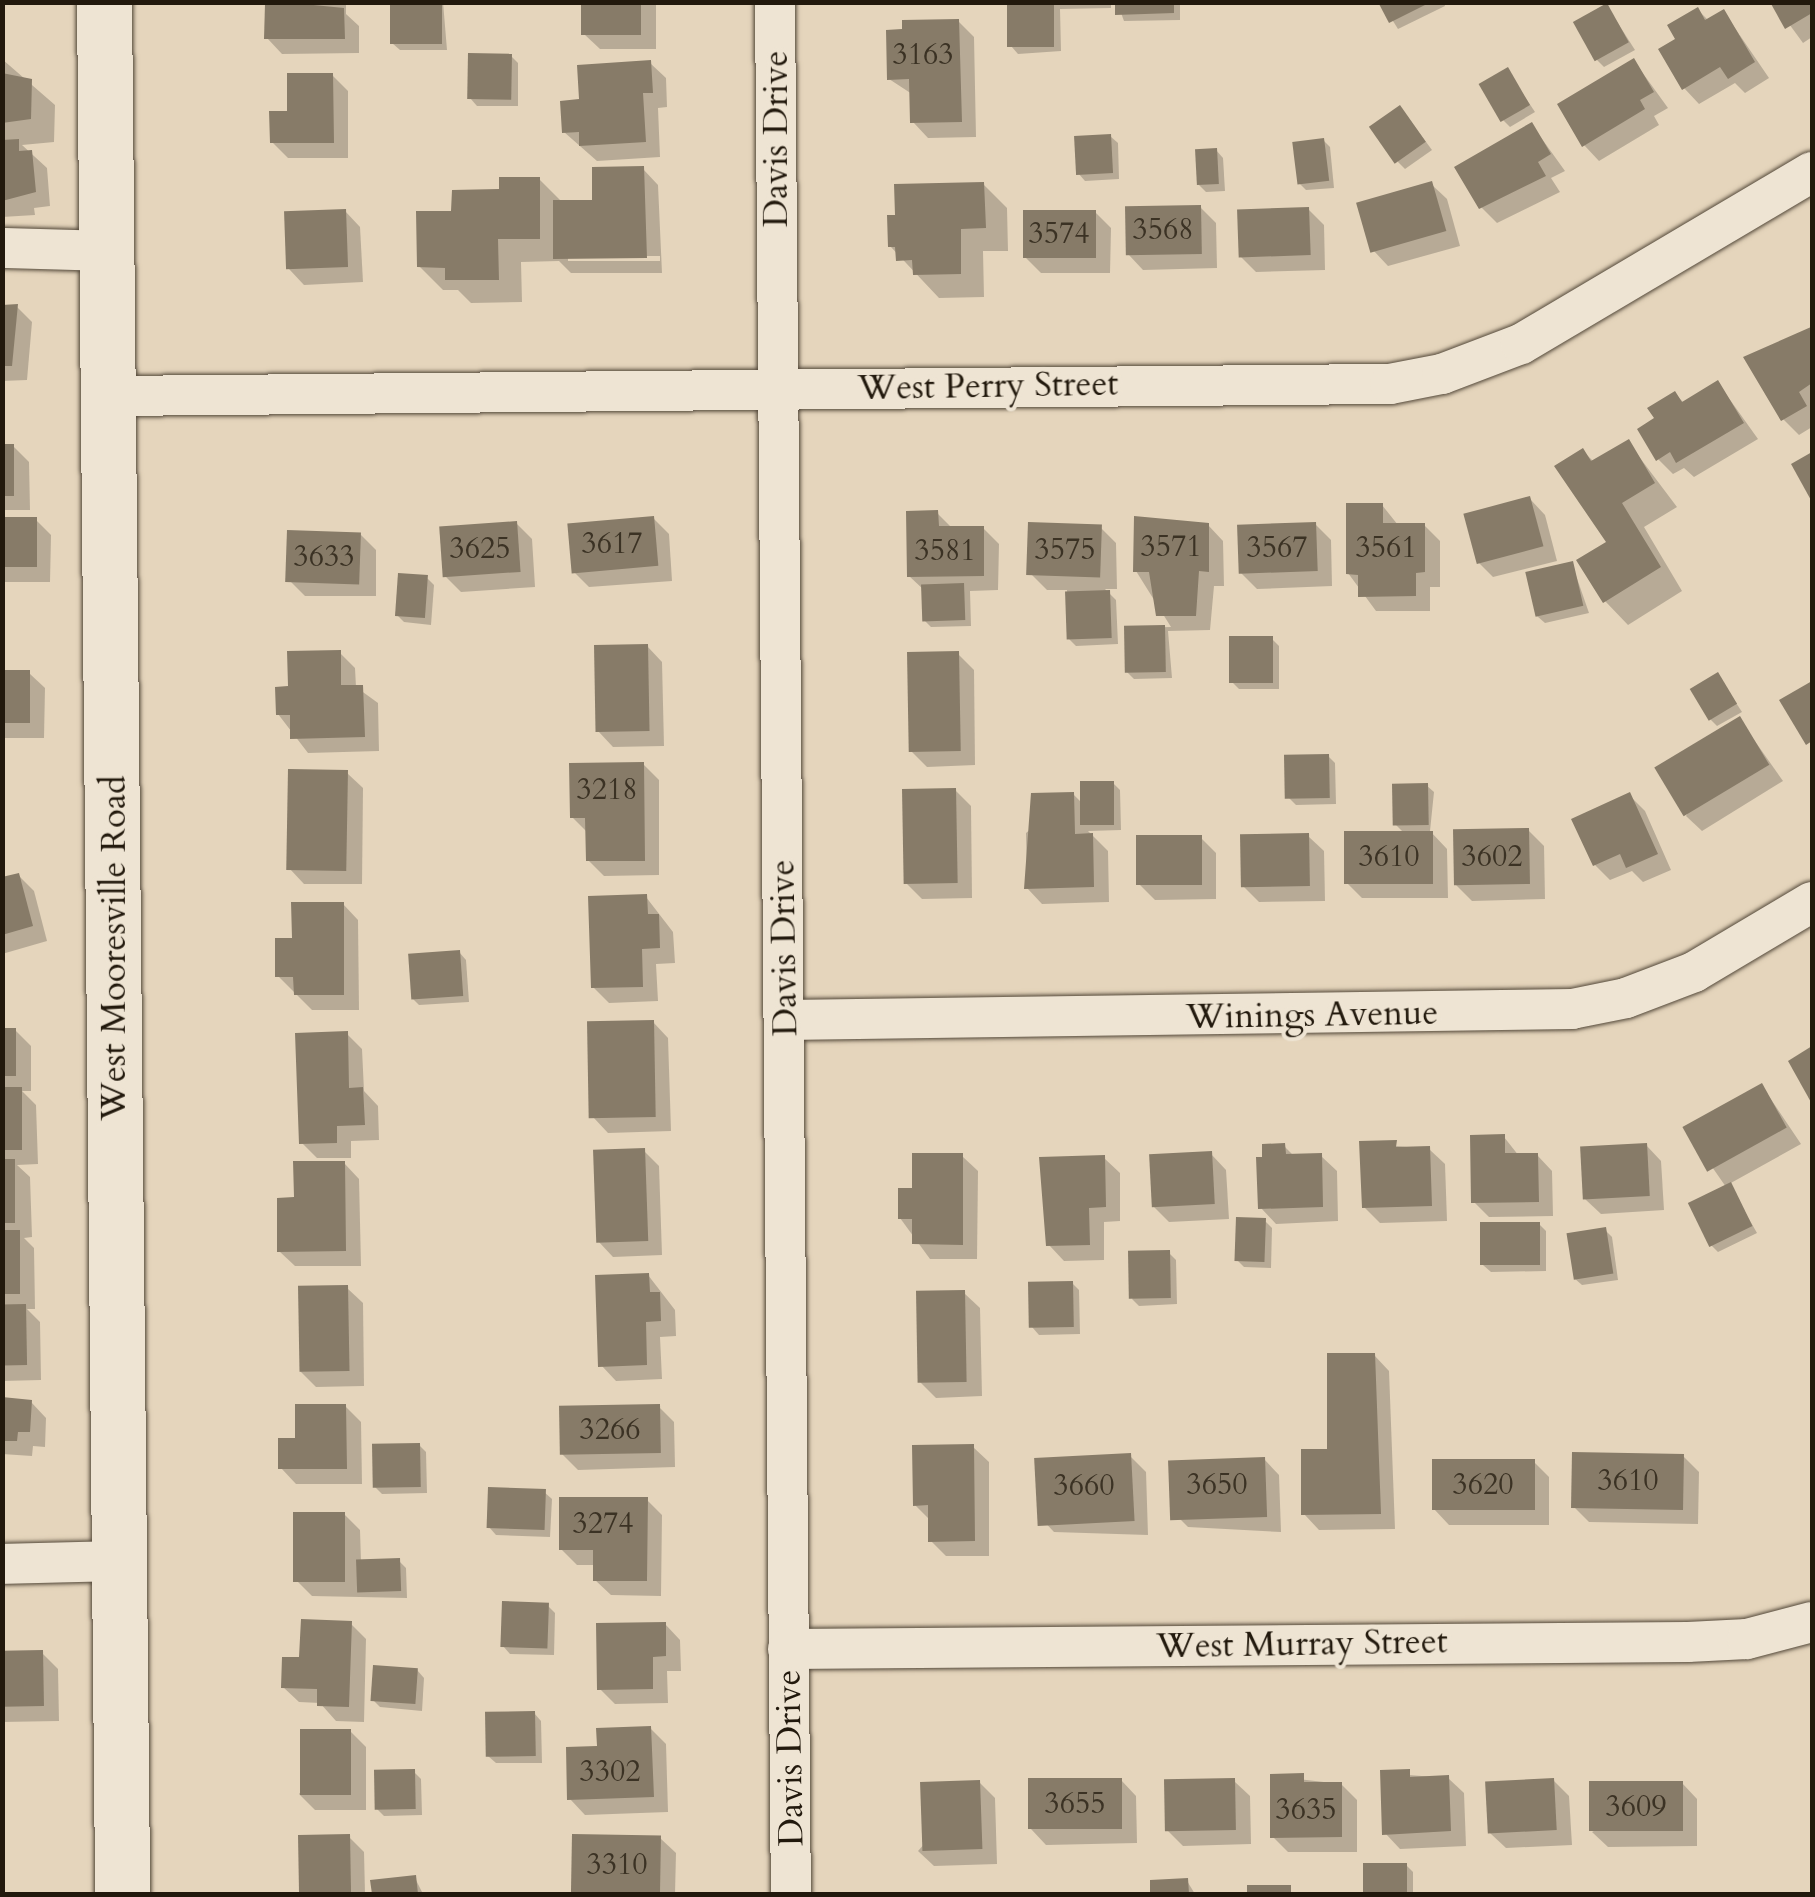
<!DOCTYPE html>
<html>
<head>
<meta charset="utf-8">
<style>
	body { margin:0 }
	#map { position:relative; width:1815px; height:1897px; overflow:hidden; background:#e5d5bc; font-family:Cardo,serif }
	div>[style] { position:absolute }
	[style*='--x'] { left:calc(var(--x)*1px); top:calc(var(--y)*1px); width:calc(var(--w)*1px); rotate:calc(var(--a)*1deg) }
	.shadow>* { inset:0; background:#0003 }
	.building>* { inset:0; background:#877b68; transform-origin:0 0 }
	.roads { filter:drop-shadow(0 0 2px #534839) drop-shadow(0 0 2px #534839) }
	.minor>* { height:40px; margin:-20px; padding:0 20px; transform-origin:20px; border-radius:20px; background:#eee4d3 }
	.secondary>* { height:55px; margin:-27.5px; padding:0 27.5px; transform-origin:27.5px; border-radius:27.5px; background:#eee4d3 }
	span { translate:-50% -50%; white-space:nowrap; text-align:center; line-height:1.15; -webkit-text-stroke:8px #eee4d3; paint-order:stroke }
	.number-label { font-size:30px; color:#3b3224 }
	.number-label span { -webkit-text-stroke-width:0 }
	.street-label { font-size:35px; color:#22190d }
	.frame { position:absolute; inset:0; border:5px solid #22190d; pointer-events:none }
</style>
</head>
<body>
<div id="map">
	<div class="shadow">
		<div style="clip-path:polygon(285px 2px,346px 2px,346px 14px,359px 26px,359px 53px,282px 54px,267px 38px)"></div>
		<div style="clip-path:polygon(393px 2px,443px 2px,447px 50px,400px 50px,392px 43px)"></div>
		<div style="clip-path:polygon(584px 2px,656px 2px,656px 49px,600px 49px,584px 34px)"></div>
		<div style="clip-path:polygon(1009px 2px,1111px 2px,1111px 8px,1060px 9px,1061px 51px,1018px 54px,1011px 46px)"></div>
		<div style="clip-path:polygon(1117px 2px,1180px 2px,1180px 20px,1124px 21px)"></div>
		<div style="clip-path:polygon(1381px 2px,1444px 2px,1445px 6px,1398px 29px)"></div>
		<div style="clip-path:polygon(1773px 2px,1812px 2px,1812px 37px,1803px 43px)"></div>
		<div style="clip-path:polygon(1607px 6px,1635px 50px,1604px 67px,1597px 60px)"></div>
		<div style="clip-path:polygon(1698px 10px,1709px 21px,1724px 12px,1769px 78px,1745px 93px,1735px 83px,1699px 104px,1684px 88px,1678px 40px)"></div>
		<div style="clip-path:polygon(958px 21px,974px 37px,976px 137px,928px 138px,913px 122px,912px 94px,889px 79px)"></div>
		<div style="clip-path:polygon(511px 56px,518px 63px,518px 106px,477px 106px,470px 98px)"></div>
		<div style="clip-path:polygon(2px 59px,55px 105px,54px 142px,22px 145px,47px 168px,50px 206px,34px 208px,35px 215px,2px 217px)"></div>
		<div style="clip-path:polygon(1634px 61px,1668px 108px,1654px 116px,1659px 125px,1599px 161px,1584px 145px)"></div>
		<div style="clip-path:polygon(650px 63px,666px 78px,667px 107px,658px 108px,660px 157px,597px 161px,564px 132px,581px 102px)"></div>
		<div style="clip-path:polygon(1507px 70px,1535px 112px,1510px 127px,1503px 120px)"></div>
		<div style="clip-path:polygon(332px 75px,348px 91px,348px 158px,288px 158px,272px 142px,289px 114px)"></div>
		<div style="clip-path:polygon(1407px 116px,1432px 150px,1405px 169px,1398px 162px)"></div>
		<div style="clip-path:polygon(1532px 125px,1565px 171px,1551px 178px,1560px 192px,1497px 223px,1481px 207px)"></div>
		<div style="clip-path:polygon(1110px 136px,1118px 143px,1119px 179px,1085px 181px,1078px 173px)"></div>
		<div style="clip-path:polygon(1323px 140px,1330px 147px,1334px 188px,1306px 190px,1299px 183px)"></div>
		<div style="clip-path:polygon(1216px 150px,1223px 158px,1225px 191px,1206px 192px,1199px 185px)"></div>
		<div style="clip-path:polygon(evenodd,643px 169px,658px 185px,662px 273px,571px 273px,559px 261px,521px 262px,522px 302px,471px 303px,458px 290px,443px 290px,419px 266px,454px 213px,502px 192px,539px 179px,563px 203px,595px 203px,643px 169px,568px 256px,660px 256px,660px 261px,568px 261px,568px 256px)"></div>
		<div style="clip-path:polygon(983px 184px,1007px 208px,1008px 251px,983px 251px,984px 297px,939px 298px,890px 246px)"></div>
		<div style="clip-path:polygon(1431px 184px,1447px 199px,1460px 246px,1388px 266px,1373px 250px)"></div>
		<div style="clip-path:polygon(1200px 207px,1216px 223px,1217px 268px,1143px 270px,1128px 254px)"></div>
		<div style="clip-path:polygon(1308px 209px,1324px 225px,1325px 270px,1256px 272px,1241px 257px)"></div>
		<div style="clip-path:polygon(345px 211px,360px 227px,363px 282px,304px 285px,289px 269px)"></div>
		<div style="clip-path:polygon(1095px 212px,1111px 228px,1110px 273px,1041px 273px,1025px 257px)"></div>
		<div style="clip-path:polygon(2px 307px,17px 307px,32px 322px,27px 380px,2px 381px)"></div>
		<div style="clip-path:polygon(1810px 330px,1812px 427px,1799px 435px,1783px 419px)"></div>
		<div style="clip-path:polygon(1718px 383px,1758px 439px,1694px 477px,1684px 468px,1673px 474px,1658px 459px,1657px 419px,1675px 394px,1684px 403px)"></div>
		<div style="clip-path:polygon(1628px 442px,1677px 507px,1644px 527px,1682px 591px,1628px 625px,1605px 601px,1610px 543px,1583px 451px,1594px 462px)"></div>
		<div style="clip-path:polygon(2px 446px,13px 446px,29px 462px,30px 510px,2px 510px)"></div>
		<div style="clip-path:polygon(1530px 499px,1545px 515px,1557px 561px,1493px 577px,1478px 562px)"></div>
		<div style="clip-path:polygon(1382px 505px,1398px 525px,1424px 525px,1440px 541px,1440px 587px,1430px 587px,1430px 611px,1376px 611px,1348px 573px)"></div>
		<div style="clip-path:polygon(937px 513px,953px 529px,983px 528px,999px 544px,998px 590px,970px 591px,971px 626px,931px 627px,924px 620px,924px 590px,909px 576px)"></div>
		<div style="clip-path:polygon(653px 518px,669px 534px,672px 581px,589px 587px,573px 571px)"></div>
		<div style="clip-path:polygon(1136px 518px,1208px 525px,1223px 541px,1224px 586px,1214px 586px,1210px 630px,1168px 631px,1172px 678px,1134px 679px,1127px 672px,1127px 628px,1171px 627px,1136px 571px)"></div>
		<div style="clip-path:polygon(2px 519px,36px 520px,51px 535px,50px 582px,2px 582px)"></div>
		<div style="clip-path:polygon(516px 523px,532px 539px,535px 587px,461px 592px,445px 576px)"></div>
		<div style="clip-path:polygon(1315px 524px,1331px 540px,1332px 586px,1257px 589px,1241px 573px)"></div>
		<div style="clip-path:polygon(1101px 528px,1116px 543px,1117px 589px,1105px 589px,1116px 600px,1118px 644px,1076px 646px,1069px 639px,1067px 590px,1047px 590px,1031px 574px)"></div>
		<div style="clip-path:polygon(360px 534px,376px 550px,376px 596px,305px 596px,290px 581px)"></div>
		<div style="clip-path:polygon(1572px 564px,1589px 613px,1545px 623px,1537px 616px)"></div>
		<div style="clip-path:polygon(427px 578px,434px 585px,431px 625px,404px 622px,397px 615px)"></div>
		<div style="clip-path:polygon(1272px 639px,1279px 646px,1279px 689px,1239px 689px,1232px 682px)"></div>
		<div style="clip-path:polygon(647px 646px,662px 662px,664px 746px,613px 747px,598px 731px)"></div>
		<div style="clip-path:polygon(340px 653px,355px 668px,356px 687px,378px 703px,379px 751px,308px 753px,278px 714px,290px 688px)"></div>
		<div style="clip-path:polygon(958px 654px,974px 670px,975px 765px,927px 767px,911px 751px)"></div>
		<div style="clip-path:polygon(2px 672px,29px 673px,45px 688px,44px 738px,2px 738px)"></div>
		<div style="clip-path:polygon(1718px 675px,1742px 712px,1717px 726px,1710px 719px)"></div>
		<div style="clip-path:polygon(1740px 720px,1783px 781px,1702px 831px,1686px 816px)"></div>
		<div style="clip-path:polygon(1328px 756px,1335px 763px,1336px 804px,1296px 805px,1289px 798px)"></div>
		<div style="clip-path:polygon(643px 764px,659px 780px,659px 875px,604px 876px,588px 860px,588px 833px,572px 817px)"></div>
		<div style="clip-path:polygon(347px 773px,363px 788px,362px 884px,304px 884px,289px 868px)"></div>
		<div style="clip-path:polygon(1113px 783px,1120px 790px,1121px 830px,1088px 831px,1108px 851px,1109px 902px,1042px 904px,1027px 888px,1026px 833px,1073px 794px,1083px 804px)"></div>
		<div style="clip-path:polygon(1426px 785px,1434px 792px,1430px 831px,1447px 849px,1448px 898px,1362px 898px,1347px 883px,1404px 833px,1396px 825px)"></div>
		<div style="clip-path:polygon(955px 790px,971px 806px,972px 898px,922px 899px,906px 883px)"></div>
		<div style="clip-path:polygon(1629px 795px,1645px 811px,1671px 870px,1643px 882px,1632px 871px,1610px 880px,1595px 865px)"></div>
		<div style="clip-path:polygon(1528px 830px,1544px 846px,1545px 899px,1472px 901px,1456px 885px)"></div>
		<div style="clip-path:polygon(1308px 836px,1324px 851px,1325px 901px,1259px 902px,1243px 886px)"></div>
		<div style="clip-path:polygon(1201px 838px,1216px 853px,1216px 899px,1155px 900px,1139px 884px)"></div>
		<div style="clip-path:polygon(18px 875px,34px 891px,47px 941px,2px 954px,2px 880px)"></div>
		<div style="clip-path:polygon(646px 897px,673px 932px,675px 963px,656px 964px,658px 1001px,609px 1003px,593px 987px)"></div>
		<div style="clip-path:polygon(343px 904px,358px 920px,359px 1010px,312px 1010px,278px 976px,294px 940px)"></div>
		<div style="clip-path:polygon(459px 952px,466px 960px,469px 1002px,419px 1005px,412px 998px)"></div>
		<div style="clip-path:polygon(653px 1022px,668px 1038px,671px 1131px,608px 1133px,593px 1117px)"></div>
		<div style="clip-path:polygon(2px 1030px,15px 1030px,31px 1046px,31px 1091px,22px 1091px,36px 1105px,38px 1164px,17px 1165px,30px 1177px,32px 1237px,24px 1238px,34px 1248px,35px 1309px,27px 1309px,40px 1322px,41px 1380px,2px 1381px)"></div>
		<div style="clip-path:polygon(347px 1034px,362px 1049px,364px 1091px,378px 1106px,379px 1140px,351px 1141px,351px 1158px,317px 1158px,302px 1143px)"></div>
		<div style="clip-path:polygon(1762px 1086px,1801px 1144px,1729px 1184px,1757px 1233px,1718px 1252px,1711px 1245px,1726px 1187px,1685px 1128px)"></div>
		<div style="clip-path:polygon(1504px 1137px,1519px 1156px,1537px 1155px,1552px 1171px,1553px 1216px,1489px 1217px,1474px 1202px)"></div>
		<div style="clip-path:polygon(1362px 1143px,1429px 1149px,1445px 1164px,1447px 1221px,1380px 1223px,1364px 1207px)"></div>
		<div style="clip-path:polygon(1646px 1145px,1661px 1161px,1664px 1210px,1601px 1214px,1585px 1199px)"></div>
		<div style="clip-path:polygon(1284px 1146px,1295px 1157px,1321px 1156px,1337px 1171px,1338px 1221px,1276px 1224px,1261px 1208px)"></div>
		<div style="clip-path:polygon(644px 1151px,659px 1166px,662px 1255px,613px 1257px,598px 1241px)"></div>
		<div style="clip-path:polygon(1211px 1154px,1226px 1170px,1229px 1219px,1169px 1222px,1153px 1206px)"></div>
		<div style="clip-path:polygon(962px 1156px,978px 1171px,977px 1259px,930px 1259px,900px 1218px,914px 1191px)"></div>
		<div style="clip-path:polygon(1104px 1158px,1120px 1173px,1120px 1221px,1104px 1222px,1104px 1260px,1064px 1261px,1049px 1245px)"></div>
		<div style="clip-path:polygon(344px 1163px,359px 1179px,361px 1266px,295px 1266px,279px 1251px,296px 1200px)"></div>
		<div style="clip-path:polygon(1265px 1221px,1272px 1228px,1271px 1268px,1244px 1267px,1237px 1260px)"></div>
		<div style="clip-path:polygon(1539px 1224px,1546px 1231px,1546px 1271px,1491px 1272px,1483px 1265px)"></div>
		<div style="clip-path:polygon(1605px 1230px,1612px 1237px,1618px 1280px,1582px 1285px,1574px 1278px)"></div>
		<div style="clip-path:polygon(1169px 1253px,1176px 1260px,1177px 1304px,1139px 1306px,1132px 1299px)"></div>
		<div style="clip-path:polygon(648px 1275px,675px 1310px,676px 1336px,660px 1337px,662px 1379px,616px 1381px,601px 1365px)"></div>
		<div style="clip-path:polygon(1072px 1283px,1079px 1290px,1080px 1334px,1039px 1335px,1032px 1327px)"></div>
		<div style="clip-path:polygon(347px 1288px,363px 1303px,364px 1386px,316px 1387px,300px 1371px)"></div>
		<div style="clip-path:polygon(964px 1293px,980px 1308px,982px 1396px,936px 1398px,920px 1382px)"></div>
		<div style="clip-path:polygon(1374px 1355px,1389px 1371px,1395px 1529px,1319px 1530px,1304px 1514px)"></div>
		<div style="clip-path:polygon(2px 1400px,31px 1402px,46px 1418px,45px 1447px,33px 1446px,32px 1456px,2px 1454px)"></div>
		<div style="clip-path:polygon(345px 1406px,361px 1422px,362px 1484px,296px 1484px,281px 1468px,298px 1440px)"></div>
		<div style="clip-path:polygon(659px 1407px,674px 1422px,675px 1467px,578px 1470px,562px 1454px)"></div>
		<div style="clip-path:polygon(419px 1445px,426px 1452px,427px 1493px,382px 1494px,375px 1487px)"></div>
		<div style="clip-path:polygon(973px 1447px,989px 1462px,989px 1556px,946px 1556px,931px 1541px,930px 1520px,915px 1505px)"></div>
		<div style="clip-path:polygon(1130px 1456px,1146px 1472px,1148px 1535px,1054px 1532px,1039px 1516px)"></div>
		<div style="clip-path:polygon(1683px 1456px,1699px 1472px,1698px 1524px,1589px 1522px,1574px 1507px)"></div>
		<div style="clip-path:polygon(1264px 1459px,1279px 1475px,1281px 1532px,1188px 1527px,1172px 1511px)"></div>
		<div style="clip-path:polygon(1534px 1462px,1549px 1477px,1549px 1525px,1449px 1525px,1434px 1509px)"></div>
		<div style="clip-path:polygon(544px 1492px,552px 1499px,550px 1537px,496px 1535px,489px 1527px)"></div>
		<div style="clip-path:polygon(647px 1500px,662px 1515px,661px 1596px,611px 1595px,595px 1580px,595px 1565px,577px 1565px,561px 1549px)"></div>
		<div style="clip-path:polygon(344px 1514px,360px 1530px,361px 1562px,399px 1561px,406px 1568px,407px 1598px,312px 1596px,296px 1580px)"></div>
		<div style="clip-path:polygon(548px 1606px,555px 1613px,554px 1655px,510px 1654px,503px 1646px)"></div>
		<div style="clip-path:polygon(350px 1623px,366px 1639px,364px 1722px,336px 1721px,320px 1703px,299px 1702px,283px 1687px,301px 1660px)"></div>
		<div style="clip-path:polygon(665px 1624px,680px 1640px,681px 1671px,667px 1671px,668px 1703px,615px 1704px,600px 1689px)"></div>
		<div style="clip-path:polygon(2px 1653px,42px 1653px,58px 1669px,59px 1721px,2px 1722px)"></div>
		<div style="clip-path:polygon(417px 1670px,424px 1678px,422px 1711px,380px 1707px,373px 1700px)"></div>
		<div style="clip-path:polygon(534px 1713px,541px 1721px,542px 1763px,496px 1763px,488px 1756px)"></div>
		<div style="clip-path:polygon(650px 1728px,666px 1744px,668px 1812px,585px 1815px,570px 1799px,599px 1748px)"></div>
		<div style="clip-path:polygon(350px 1731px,366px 1747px,366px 1810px,315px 1810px,299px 1794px)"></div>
		<div style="clip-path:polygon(414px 1772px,421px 1779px,422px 1815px,384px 1816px,377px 1809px)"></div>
		<div style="clip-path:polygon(1382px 1773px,1448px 1778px,1464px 1793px,1466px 1846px,1400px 1849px,1385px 1833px)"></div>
		<div style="clip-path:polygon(1272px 1776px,1341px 1784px,1357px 1800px,1357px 1852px,1288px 1852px,1273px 1837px)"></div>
		<div style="clip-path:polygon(1121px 1780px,1136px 1796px,1137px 1843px,1046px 1845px,1031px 1829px)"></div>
		<div style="clip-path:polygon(1553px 1780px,1569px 1796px,1572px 1845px,1506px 1848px,1490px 1833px)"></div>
		<div style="clip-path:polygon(1234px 1781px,1250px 1796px,1251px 1844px,1183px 1846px,1168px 1831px)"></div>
		<div style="clip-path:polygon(979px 1782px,995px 1798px,997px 1864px,934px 1866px,918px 1851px)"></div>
		<div style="clip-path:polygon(1682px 1783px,1697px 1799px,1697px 1846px,1608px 1847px,1592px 1832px)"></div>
		<div style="clip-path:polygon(300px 1837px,349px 1837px,364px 1852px,365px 1894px,301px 1894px)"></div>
		<div style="clip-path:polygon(575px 1837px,660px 1838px,676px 1853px,675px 1894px,575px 1894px)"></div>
		<div style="clip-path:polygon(1366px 1865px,1406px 1865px,1413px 1872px,1413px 1894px,1366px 1894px)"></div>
		<div style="clip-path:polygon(415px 1878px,423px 1894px,374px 1894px,373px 1882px)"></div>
		<div style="clip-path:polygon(1187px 1881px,1195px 1894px,1153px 1894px,1152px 1882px)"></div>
	</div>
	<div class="building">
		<div style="clip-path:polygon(283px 2px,344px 8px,345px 39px,264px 39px,265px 4px)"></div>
		<div style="left:390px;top:2px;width:52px;height:42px"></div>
		<div style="left:581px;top:2px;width:60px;height:33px"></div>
		<div style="left:1007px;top:2px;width:47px;height:45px"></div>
		<div style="clip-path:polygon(1115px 2px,1174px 2px,1174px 13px,1115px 15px)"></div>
		<div style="clip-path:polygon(1378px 2px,1431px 2px,1389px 23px)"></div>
		<div style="clip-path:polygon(1770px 2px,1812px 2px,1812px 13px,1785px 29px)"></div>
		<div style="left:1607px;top:3px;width:45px;height:39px;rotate:61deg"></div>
		<div style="clip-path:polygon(1698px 7px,1705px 20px,1724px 9px,1755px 62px,1728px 79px,1720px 67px,1682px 90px,1658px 49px,1675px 39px,1667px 25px)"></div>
		<div style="clip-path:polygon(959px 19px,962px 122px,910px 123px,909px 79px,887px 80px,886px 30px,902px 29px,902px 20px)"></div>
		<div style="left:468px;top:53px;width:44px;height:46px;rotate:1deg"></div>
		<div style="clip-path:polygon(1634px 58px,1654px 92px,1640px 100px,1645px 109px,1582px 147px,1557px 104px)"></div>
		<div style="clip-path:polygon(651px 60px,653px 93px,643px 93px,646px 142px,579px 146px,579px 132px,562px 133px,560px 101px,579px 99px,577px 65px)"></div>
		<div style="left:1508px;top:67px;width:44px;height:34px;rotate:60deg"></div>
		<div style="clip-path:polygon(2px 73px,32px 79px,31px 119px,2px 123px)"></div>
		<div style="clip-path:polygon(287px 73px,333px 73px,334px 143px,270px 143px,269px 111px,287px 111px)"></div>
		<div style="left:1400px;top:105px;width:45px;height:38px;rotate:55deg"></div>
		<div style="clip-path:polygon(1532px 122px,1551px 154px,1538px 162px,1546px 176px,1479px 209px,1454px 167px)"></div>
		<div style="left:1111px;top:134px;width:39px;height:37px;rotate:87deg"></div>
		<div style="left:1324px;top:138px;width:43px;height:32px;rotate:83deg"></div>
		<div style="clip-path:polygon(19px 139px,19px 151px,32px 150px,36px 192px,2px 201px,2px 140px)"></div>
		<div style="left:1217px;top:148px;width:36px;height:22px;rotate:87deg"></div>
		<div style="clip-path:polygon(644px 166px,647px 258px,553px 259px,553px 200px,592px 200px,592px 167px)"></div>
		<div style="clip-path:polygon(499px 177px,540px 177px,540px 239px,498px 239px,499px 280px,445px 280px,445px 268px,417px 267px,416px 211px,451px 211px,452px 190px,499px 189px)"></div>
		<div style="left:1432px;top:181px;width:52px;height:79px;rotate:74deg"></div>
		<div style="clip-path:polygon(984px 182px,986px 228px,961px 229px,961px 274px,913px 275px,912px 260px,896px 261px,895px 247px,888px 247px,887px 215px,895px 215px,894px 184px)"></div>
		<div style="left:1201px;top:205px;width:49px;height:76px;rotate:89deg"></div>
		<div style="left:1309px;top:207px;width:48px;height:72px;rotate:88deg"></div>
		<div style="left:346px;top:209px;width:58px;height:62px;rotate:88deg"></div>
		<div style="left:1023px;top:210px;width:73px;height:48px"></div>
		<div style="clip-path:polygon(18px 304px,12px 366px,2px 366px,2px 305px)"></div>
		<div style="clip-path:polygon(1811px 327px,1812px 383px,1799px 392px,1807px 406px,1781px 421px,1743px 357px)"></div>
		<div style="clip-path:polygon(1718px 380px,1744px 423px,1676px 463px,1670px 452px,1656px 461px,1637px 429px,1654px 418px,1647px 408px,1675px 391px,1682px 402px)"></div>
		<div style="clip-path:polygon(1629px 439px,1655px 483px,1622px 503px,1661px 567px,1603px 603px,1576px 560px,1606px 542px,1554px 466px,1583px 448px,1591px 461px)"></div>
		<div style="left:2px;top:444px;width:12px;height:52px"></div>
		<div style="clip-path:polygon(1812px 452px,1812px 502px,1791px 464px)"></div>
		<div style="left:1530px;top:496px;width:52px;height:69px;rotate:75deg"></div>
		<div style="clip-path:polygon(1346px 503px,1383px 503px,1383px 523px,1425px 523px,1425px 572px,1416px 573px,1416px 596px,1358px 597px,1358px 575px,1346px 574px)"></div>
		<div style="clip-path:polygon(938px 510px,939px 526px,984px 526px,984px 576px,907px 577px,906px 511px)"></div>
		<div style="left:654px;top:516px;width:50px;height:87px;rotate:85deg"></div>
		<div style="clip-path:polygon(1134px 516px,1209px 523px,1209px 572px,1199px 571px,1196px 616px,1156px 616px,1149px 572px,1133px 572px)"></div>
		<div style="left:2px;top:517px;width:35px;height:50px"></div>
		<div style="left:517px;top:521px;width:51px;height:78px;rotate:86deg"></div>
		<div style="left:1028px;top:522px;width:74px;height:53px;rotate:2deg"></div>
		<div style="left:1316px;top:522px;width:49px;height:79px;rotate:88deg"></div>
		<div style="left:287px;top:530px;width:74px;height:52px;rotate:2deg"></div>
		<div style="left:1573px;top:561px;width:46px;height:49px;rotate:77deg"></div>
		<div style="left:398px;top:573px;width:30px;height:43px;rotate:4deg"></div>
		<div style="left:964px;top:583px;width:37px;height:43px;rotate:88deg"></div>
		<div style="left:1110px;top:590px;width:48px;height:45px;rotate:88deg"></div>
		<div style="left:1165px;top:625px;width:47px;height:41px;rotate:89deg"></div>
		<div style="left:1273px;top:636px;width:47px;height:44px;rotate:90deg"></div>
		<div style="left:648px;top:644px;width:87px;height:54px;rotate:89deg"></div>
		<div style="clip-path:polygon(341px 650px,341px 685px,363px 685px,365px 737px,290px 739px,290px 715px,276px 715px,275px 687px,288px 686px,287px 651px)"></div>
		<div style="left:959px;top:651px;width:100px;height:52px;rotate:89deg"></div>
		<div style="left:2px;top:670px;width:28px;height:53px"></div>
		<div style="left:1718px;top:672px;width:37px;height:33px;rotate:59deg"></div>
		<div style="clip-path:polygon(1812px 681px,1812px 741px,1806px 745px,1779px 700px)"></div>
		<div style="left:1740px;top:716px;width:57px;height:100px;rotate:59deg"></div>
		<div style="left:1329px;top:754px;width:44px;height:45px;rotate:89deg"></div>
		<div style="clip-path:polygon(644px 762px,645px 861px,586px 861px,585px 818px,570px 818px,569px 763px)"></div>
		<div style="left:288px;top:769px;width:60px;height:101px;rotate:1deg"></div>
		<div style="left:1080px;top:781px;width:34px;height:44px"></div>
		<div style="left:1428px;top:783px;width:42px;height:36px;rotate:89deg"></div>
		<div style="left:956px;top:788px;width:95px;height:54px;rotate:89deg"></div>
		<div style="clip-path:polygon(1074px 792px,1075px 834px,1093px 833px,1094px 887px,1024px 889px,1031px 793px)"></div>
		<div style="clip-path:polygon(1630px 792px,1658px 854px,1626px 868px,1620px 854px,1593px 866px,1571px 819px)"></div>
		<div style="left:1529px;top:828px;width:56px;height:76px;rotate:89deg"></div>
		<div style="left:1344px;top:831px;width:89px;height:53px"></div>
		<div style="left:1309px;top:833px;width:53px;height:69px;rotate:89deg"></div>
		<div style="left:1136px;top:835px;width:66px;height:50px"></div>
		<div style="clip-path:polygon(19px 873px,33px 926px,2px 935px,2px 877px)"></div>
		<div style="clip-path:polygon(647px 894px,648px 914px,659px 914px,660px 948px,642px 949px,643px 987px,591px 988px,588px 896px)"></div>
		<div style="clip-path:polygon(291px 902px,344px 902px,344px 995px,294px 995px,293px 977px,275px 977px,275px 938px,292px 938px)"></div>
		<div style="left:460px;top:950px;width:46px;height:52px;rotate:86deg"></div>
		<div style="left:654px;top:1020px;width:97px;height:67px;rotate:89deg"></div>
		<div style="left:2px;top:1028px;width:14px;height:48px"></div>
		<div style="clip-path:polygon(348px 1031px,349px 1088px,363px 1087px,365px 1125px,337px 1126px,337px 1143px,299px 1144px,295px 1033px)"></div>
		<div style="clip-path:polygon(1812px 1046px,1812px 1104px,1788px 1061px)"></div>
		<div style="left:1762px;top:1083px;width:51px;height:91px;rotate:61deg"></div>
		<div style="left:2px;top:1087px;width:20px;height:63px"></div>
		<div style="clip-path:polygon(1505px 1134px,1505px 1153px,1538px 1153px,1539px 1202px,1471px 1203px,1470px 1135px)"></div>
		<div style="clip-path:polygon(1397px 1140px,1396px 1147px,1430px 1146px,1432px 1206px,1362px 1208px,1359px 1141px)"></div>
		<div style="clip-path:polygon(1285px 1143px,1286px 1154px,1322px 1153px,1323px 1207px,1258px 1209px,1256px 1157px,1262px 1157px,1262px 1144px)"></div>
		<div style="left:1647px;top:1143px;width:53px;height:67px;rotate:87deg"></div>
		<div style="left:645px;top:1148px;width:93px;height:52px;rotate:88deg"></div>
		<div style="left:1212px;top:1151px;width:53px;height:63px;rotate:87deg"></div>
		<div style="clip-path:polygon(912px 1153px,963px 1153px,963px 1245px,912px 1244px,912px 1219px,898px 1219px,898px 1188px,912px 1188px)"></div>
		<div style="clip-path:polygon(1105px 1155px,1106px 1207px,1089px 1208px,1090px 1245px,1046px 1246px,1039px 1157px)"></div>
		<div style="left:2px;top:1159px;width:13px;height:64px"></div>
		<div style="clip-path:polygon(293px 1161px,345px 1161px,346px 1251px,277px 1252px,277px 1198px,294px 1197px)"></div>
		<div style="left:1731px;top:1182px;width:49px;height:48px;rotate:64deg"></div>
		<div style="left:1236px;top:1217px;width:30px;height:44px;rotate:2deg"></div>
		<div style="left:1540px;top:1222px;width:43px;height:60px;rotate:90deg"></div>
		<div style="left:1606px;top:1227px;width:47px;height:40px;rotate:81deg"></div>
		<div style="left:2px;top:1230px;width:18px;height:64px"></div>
		<div style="left:1170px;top:1250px;width:48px;height:42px;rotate:89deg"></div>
		<div style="clip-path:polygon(649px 1273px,650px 1292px,660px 1292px,661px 1321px,646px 1322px,647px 1365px,598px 1367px,595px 1275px)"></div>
		<div style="left:1073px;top:1281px;width:46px;height:45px;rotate:89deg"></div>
		<div style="left:348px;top:1285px;width:86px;height:50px;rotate:89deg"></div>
		<div style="left:965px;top:1290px;width:92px;height:49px;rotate:89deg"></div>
		<div style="left:26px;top:1304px;width:61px;height:24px;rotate:89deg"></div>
		<div style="clip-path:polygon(1327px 1353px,1375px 1353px,1381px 1514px,1301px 1515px,1301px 1449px,1327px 1449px)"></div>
		<div style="clip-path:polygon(2px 1397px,32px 1400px,30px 1432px,18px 1432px,17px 1441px,2px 1441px)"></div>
		<div style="clip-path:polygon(295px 1404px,346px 1404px,347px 1469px,278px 1469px,278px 1438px,295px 1438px)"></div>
		<div style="left:660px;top:1404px;width:49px;height:101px;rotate:89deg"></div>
		<div style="left:420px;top:1443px;width:44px;height:48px;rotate:89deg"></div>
		<div style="clip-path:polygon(974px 1444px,975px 1541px,928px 1542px,928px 1505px,913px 1506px,912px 1445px)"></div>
		<div style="left:1572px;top:1452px;width:112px;height:56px;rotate:1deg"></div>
		<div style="left:1131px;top:1453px;width:68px;height:97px;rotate:87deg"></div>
		<div style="left:1265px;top:1457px;width:60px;height:97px;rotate:88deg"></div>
		<div style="left:1432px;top:1459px;width:103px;height:51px"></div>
		<div style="left:488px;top:1487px;width:58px;height:41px;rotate:2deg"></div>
		<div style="clip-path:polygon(559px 1497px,648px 1497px,647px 1581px,593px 1581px,593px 1550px,559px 1550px)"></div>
		<div style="left:293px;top:1512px;width:52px;height:70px"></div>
		<div style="left:400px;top:1558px;width:33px;height:44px;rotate:88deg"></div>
		<div style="left:502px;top:1601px;width:47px;height:46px;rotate:2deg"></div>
		<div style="clip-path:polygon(301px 1619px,352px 1621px,349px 1707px,317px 1706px,317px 1689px,281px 1688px,282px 1657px,299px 1657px)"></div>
		<div style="clip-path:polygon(666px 1622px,666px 1656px,653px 1657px,653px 1689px,597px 1690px,596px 1623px)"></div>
		<div style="left:43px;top:1650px;width:56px;height:41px;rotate:89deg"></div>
		<div style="left:373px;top:1665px;width:45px;height:36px;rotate:4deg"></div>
		<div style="left:535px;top:1711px;width:45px;height:50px;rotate:89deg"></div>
		<div style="clip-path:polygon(651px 1726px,654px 1797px,567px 1800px,566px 1747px,597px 1746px,596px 1728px)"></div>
		<div style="left:300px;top:1729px;width:51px;height:66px"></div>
		<div style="left:415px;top:1769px;width:40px;height:41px;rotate:89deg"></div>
		<div style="clip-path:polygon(1410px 1769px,1410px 1777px,1449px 1775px,1451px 1831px,1382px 1835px,1380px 1770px)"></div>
		<div style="clip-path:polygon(1304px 1773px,1304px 1782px,1342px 1782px,1342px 1837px,1270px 1838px,1270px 1774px)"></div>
		<div style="left:1122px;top:1778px;width:51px;height:94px;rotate:90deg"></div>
		<div style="left:1235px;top:1778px;width:52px;height:71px;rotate:89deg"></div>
		<div style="left:1554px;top:1778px;width:52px;height:69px;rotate:87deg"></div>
		<div style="left:980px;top:1780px;width:69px;height:60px;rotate:88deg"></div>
		<div style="left:1683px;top:1781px;width:50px;height:94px;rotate:90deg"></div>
		<div style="left:350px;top:1834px;width:60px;height:52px;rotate:89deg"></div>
		<div style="left:572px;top:1834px;width:89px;height:60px;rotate:1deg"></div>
		<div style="left:1363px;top:1863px;width:44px;height:31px"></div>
		<div style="clip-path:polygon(416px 1875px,418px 1894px,372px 1894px,370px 1880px)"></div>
		<div style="clip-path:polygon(1188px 1878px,1189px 1894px,1150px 1894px,1150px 1880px)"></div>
		<div style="left:1291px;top:1885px;width:9px;height:44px;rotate:90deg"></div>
	</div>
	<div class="roads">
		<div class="minor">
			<div style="--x:775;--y:2;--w:1892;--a:89.52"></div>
			<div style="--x:2;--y:248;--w:105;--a:1.6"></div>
			<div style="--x:110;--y:396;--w:1280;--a:-0.54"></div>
			<div style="--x:1390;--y:384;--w:53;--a:-10.9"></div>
			<div style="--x:1442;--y:374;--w:85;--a:-20.8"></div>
			<div style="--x:1521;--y:344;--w:338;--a:-30.6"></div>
			<div style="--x:785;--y:1020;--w:787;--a:-0.8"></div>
			<div style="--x:1572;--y:1009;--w:55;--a:-11.5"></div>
			<div style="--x:1626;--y:998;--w:73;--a:-20.9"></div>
			<div style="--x:1694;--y:972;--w:137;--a:-30.7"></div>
			<div style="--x:2;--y:1564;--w:117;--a:-1.5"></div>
			<div style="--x:788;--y:1649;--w:900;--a:-0.45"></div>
			<div style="--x:1688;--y:1642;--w:59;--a:-2.9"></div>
			<div style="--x:1747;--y:1639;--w:67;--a:-14.7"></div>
		</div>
		<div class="secondary">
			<div style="--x:104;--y:2;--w:1892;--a:89.45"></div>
		</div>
	</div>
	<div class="number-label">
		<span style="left:923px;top:55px">3163</span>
		<span style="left:1163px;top:230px">3568</span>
		<span style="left:1059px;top:234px">3574</span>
		<span style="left:612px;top:544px">3617</span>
		<span style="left:1171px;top:547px">3571</span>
		<span style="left:1277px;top:548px">3567</span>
		<span style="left:1386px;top:548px">3561</span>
		<span style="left:480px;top:549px">3625</span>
		<span style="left:1065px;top:550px">3575</span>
		<span style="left:945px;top:551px">3581</span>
		<span style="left:324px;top:557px">3633</span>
		<span style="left:607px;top:790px">3218</span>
		<span style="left:1389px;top:857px">3610</span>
		<span style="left:1492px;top:857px">3602</span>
		<span style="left:610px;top:1430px">3266</span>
		<span style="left:1628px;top:1481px">3610</span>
		<span style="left:1217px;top:1485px">3650</span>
		<span style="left:1483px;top:1485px">3620</span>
		<span style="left:1084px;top:1486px">3660</span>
		<span style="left:603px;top:1524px">3274</span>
		<span style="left:610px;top:1772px">3302</span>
		<span style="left:1075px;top:1804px">3655</span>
		<span style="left:1636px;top:1807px">3609</span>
		<span style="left:1306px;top:1810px">3635</span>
		<span style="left:617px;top:1865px">3310</span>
	</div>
	<div class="street-label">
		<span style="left:776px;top:139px;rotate:-90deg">Davis Drive</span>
		<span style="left:988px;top:386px;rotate:-1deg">West Perry Street</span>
		<span style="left:114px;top:948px;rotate:-90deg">West Mooresville Road</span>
		<span style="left:784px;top:948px;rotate:-91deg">Davis Drive</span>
		<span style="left:1312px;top:1015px;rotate:-1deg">Winings Avenue</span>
		<span style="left:1302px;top:1644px;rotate:-1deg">West Murray Street</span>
		<span style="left:790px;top:1758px;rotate:-91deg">Davis Drive</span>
	</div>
	<div class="frame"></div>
</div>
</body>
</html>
